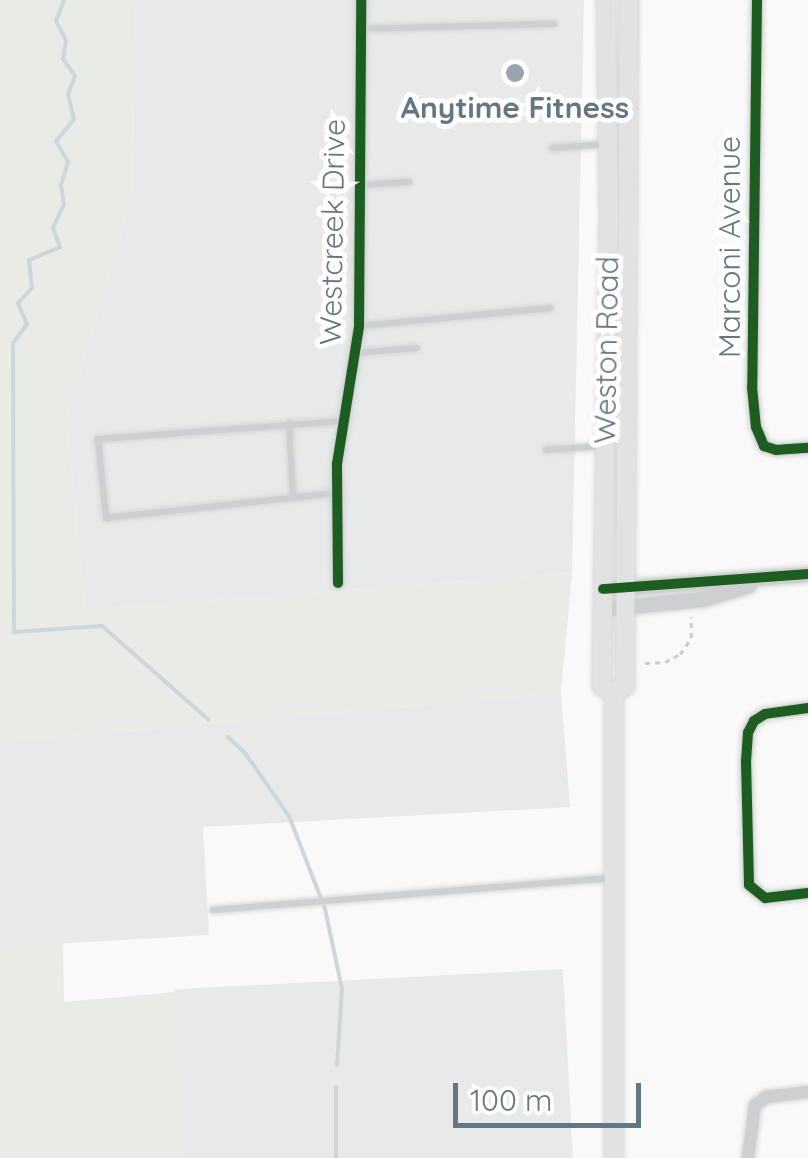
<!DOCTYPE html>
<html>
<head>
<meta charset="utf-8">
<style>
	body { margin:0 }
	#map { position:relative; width:808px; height:1158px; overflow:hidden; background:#f9f9f9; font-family:Quicksand,sans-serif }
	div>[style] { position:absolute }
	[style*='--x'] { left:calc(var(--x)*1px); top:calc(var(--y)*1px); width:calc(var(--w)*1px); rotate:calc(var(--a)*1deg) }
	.built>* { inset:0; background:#e8e9e9; transform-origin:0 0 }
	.green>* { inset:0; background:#e8ebe6 }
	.stream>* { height:4px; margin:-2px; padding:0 2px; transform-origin:2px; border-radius:2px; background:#ced6d9 }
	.path>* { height:2.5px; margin-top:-1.25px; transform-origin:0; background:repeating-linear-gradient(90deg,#cbcccd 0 5px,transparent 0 10px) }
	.roads { filter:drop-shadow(0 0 2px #d5d6d7) drop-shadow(0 0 2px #d5d6d7) }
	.service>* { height:6px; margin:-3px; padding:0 3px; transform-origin:3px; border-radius:3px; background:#cecfd0 }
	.minor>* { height:12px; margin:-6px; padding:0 6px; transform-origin:6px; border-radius:6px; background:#cecfd0 }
	.tertiary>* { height:15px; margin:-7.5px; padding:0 7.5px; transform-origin:7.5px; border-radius:7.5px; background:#cecfd0 }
	.secondary>* { height:18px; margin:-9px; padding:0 9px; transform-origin:9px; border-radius:9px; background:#e1e2e2 }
	.cycleway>* { height:10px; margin:-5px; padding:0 5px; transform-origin:5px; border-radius:5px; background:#1b5e20 }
	.dots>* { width:28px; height:28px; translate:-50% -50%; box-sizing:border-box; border:5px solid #fff; border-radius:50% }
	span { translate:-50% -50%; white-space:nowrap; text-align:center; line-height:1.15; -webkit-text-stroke:10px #fff; paint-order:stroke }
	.poi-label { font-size:30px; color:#657683; font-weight:700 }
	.street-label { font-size:30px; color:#657683 }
	.scale { position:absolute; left:453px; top:1083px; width:188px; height:45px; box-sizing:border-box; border:5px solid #657683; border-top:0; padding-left:12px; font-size:30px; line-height:35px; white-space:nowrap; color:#657683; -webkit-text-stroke:8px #fff; paint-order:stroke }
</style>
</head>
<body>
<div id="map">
	<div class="built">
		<div style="clip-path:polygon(136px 0,584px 0,572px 573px,85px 610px,67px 418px,132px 197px)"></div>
		<div style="clip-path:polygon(561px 693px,570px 807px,203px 827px,209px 935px,0 947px,0 742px)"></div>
		<div style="left:563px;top:969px;width:189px;height:389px;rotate:87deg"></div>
	</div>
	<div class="green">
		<div style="clip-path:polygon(0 0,136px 0,132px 197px,67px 418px,85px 610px,572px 573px,561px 693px,0 742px)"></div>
		<div style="clip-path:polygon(63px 943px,64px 1002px,175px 992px,185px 1158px,0 1158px,0 947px)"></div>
	</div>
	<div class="stream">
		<div style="--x:64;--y:0;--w:22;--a:111"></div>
		<div style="--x:56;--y:21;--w:22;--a:63"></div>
		<div style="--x:66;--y:41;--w:18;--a:99"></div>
		<div style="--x:63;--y:59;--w:21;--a:55"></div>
		<div style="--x:75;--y:76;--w:19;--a:111"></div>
		<div style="--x:68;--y:94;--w:26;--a:77"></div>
		<div style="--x:74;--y:119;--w:28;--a:129"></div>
		<div style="--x:56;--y:141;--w:24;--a:60"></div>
		<div style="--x:68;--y:162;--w:24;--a:107"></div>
		<div style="--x:61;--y:185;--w:19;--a:81"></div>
		<div style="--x:64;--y:204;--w:26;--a:115"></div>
		<div style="--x:53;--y:228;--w:20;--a:70"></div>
		<div style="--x:60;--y:247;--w:34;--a:157"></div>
		<div style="--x:29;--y:260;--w:28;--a:84"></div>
		<div style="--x:32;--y:288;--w:21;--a:133"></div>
		<div style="--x:18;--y:303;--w:23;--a:67"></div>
		<div style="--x:27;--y:324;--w:24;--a:126"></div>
		<div style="--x:13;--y:343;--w:289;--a:89.8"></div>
		<div style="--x:14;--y:632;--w:88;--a:-3.9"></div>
		<div style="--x:102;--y:626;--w:142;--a:41.3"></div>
		<div style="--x:228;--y:737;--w:23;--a:43"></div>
		<div style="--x:245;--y:753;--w:77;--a:55.1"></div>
		<div style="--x:289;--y:816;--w:100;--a:68.8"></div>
		<div style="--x:325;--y:909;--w:82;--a:78"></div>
		<div style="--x:342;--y:989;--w:76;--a:93.8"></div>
		<div style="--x:336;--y:1158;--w:71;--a:-90"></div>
	</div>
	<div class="path">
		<div style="--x:645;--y:663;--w:20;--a:-3"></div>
		<div style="--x:665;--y:662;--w:17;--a:-28"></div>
		<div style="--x:680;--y:654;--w:19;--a:-55"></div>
		<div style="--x:691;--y:638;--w:21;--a:-90"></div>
	</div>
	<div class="roads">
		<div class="service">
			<div style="--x:361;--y:29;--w:193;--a:-1.5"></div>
			<div style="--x:552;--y:148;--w:54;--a:-4.2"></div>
			<div style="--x:361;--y:185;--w:48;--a:-3.6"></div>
			<div style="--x:360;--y:326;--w:191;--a:-5.4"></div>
			<div style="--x:355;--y:353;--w:62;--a:-4.6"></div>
			<div style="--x:289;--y:423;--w:74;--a:86.9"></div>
			<div style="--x:546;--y:450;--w:57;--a:-4"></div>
			<div style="--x:336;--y:493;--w:231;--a:173.8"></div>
			<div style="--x:106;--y:518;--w:79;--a:-95.8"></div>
			<div style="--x:98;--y:439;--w:247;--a:-4.2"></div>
			<div style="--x:213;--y:910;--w:401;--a:-4.6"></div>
		</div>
		<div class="minor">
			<div style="--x:757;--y:0;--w:387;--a:90.7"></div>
			<div style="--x:752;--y:387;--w:40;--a:84.3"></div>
			<div style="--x:756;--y:427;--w:21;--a:67"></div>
			<div style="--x:764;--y:446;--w:13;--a:18"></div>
			<div style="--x:776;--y:450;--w:32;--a:-4"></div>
			<div style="--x:338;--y:583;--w:119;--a:-90.5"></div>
			<div style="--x:337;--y:464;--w:140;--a:-80.9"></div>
			<div style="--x:359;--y:326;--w:326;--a:-89.6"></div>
			<div style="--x:808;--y:708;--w:43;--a:172.1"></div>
			<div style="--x:765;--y:714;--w:13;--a:148"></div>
			<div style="--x:754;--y:721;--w:13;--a:117"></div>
			<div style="--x:748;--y:733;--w:28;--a:94"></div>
			<div style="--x:746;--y:761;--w:124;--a:88.6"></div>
			<div style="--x:749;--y:885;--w:21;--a:39"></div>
			<div style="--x:765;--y:898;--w:43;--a:-6.6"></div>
			<div style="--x:748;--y:1158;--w:53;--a:-82.5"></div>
			<div style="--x:755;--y:1105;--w:14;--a:-36"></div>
			<div style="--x:766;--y:1097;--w:42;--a:-6.8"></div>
		</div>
		<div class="tertiary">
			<div style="--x:603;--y:589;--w:206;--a:-4.2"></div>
			<div style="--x:602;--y:609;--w:101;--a:-5.7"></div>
			<div style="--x:703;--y:599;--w:48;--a:-16.9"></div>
		</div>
		<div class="secondary">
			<div style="--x:606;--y:0;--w:219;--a:89.2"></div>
			<div style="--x:609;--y:219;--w:467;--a:90.9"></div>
			<div style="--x:602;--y:686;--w:14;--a:34"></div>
			<div style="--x:614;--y:694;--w:14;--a:-36"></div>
			<div style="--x:625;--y:686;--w:686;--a:-89.67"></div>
			<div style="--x:614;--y:694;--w:464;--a:90"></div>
		</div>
	</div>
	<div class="cycleway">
		<div style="--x:757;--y:0;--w:387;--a:90.7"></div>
		<div style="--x:752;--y:387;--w:40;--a:84.3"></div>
		<div style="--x:756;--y:427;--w:21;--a:67"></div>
		<div style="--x:764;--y:446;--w:13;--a:18"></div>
		<div style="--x:776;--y:450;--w:32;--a:-4"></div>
		<div style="--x:338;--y:583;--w:119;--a:-90.5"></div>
		<div style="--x:337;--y:464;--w:140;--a:-80.9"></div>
		<div style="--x:359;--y:326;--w:326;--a:-89.6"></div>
		<div style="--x:603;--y:589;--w:206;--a:-4.2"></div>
		<div style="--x:808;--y:708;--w:43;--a:172.1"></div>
		<div style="--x:765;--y:714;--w:13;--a:148"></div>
		<div style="--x:754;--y:721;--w:13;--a:117"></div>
		<div style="--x:748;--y:733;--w:28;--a:94"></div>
		<div style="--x:746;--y:761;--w:124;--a:88.6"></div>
		<div style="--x:749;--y:885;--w:21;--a:39"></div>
		<div style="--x:765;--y:898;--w:43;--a:-6.6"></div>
	</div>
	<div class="dots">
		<div style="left:515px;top:73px;background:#99a4ac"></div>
	</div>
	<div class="poi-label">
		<span style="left:515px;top:107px">Anytime Fitness</span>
	</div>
	<div class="street-label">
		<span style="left:332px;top:232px;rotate:-89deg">Westcreek Drive</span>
		<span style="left:729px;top:247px;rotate:-90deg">Marconi Avenue</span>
		<span style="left:606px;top:350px;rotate:-89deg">Weston Road</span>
	</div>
	<div class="scale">100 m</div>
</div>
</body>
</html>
